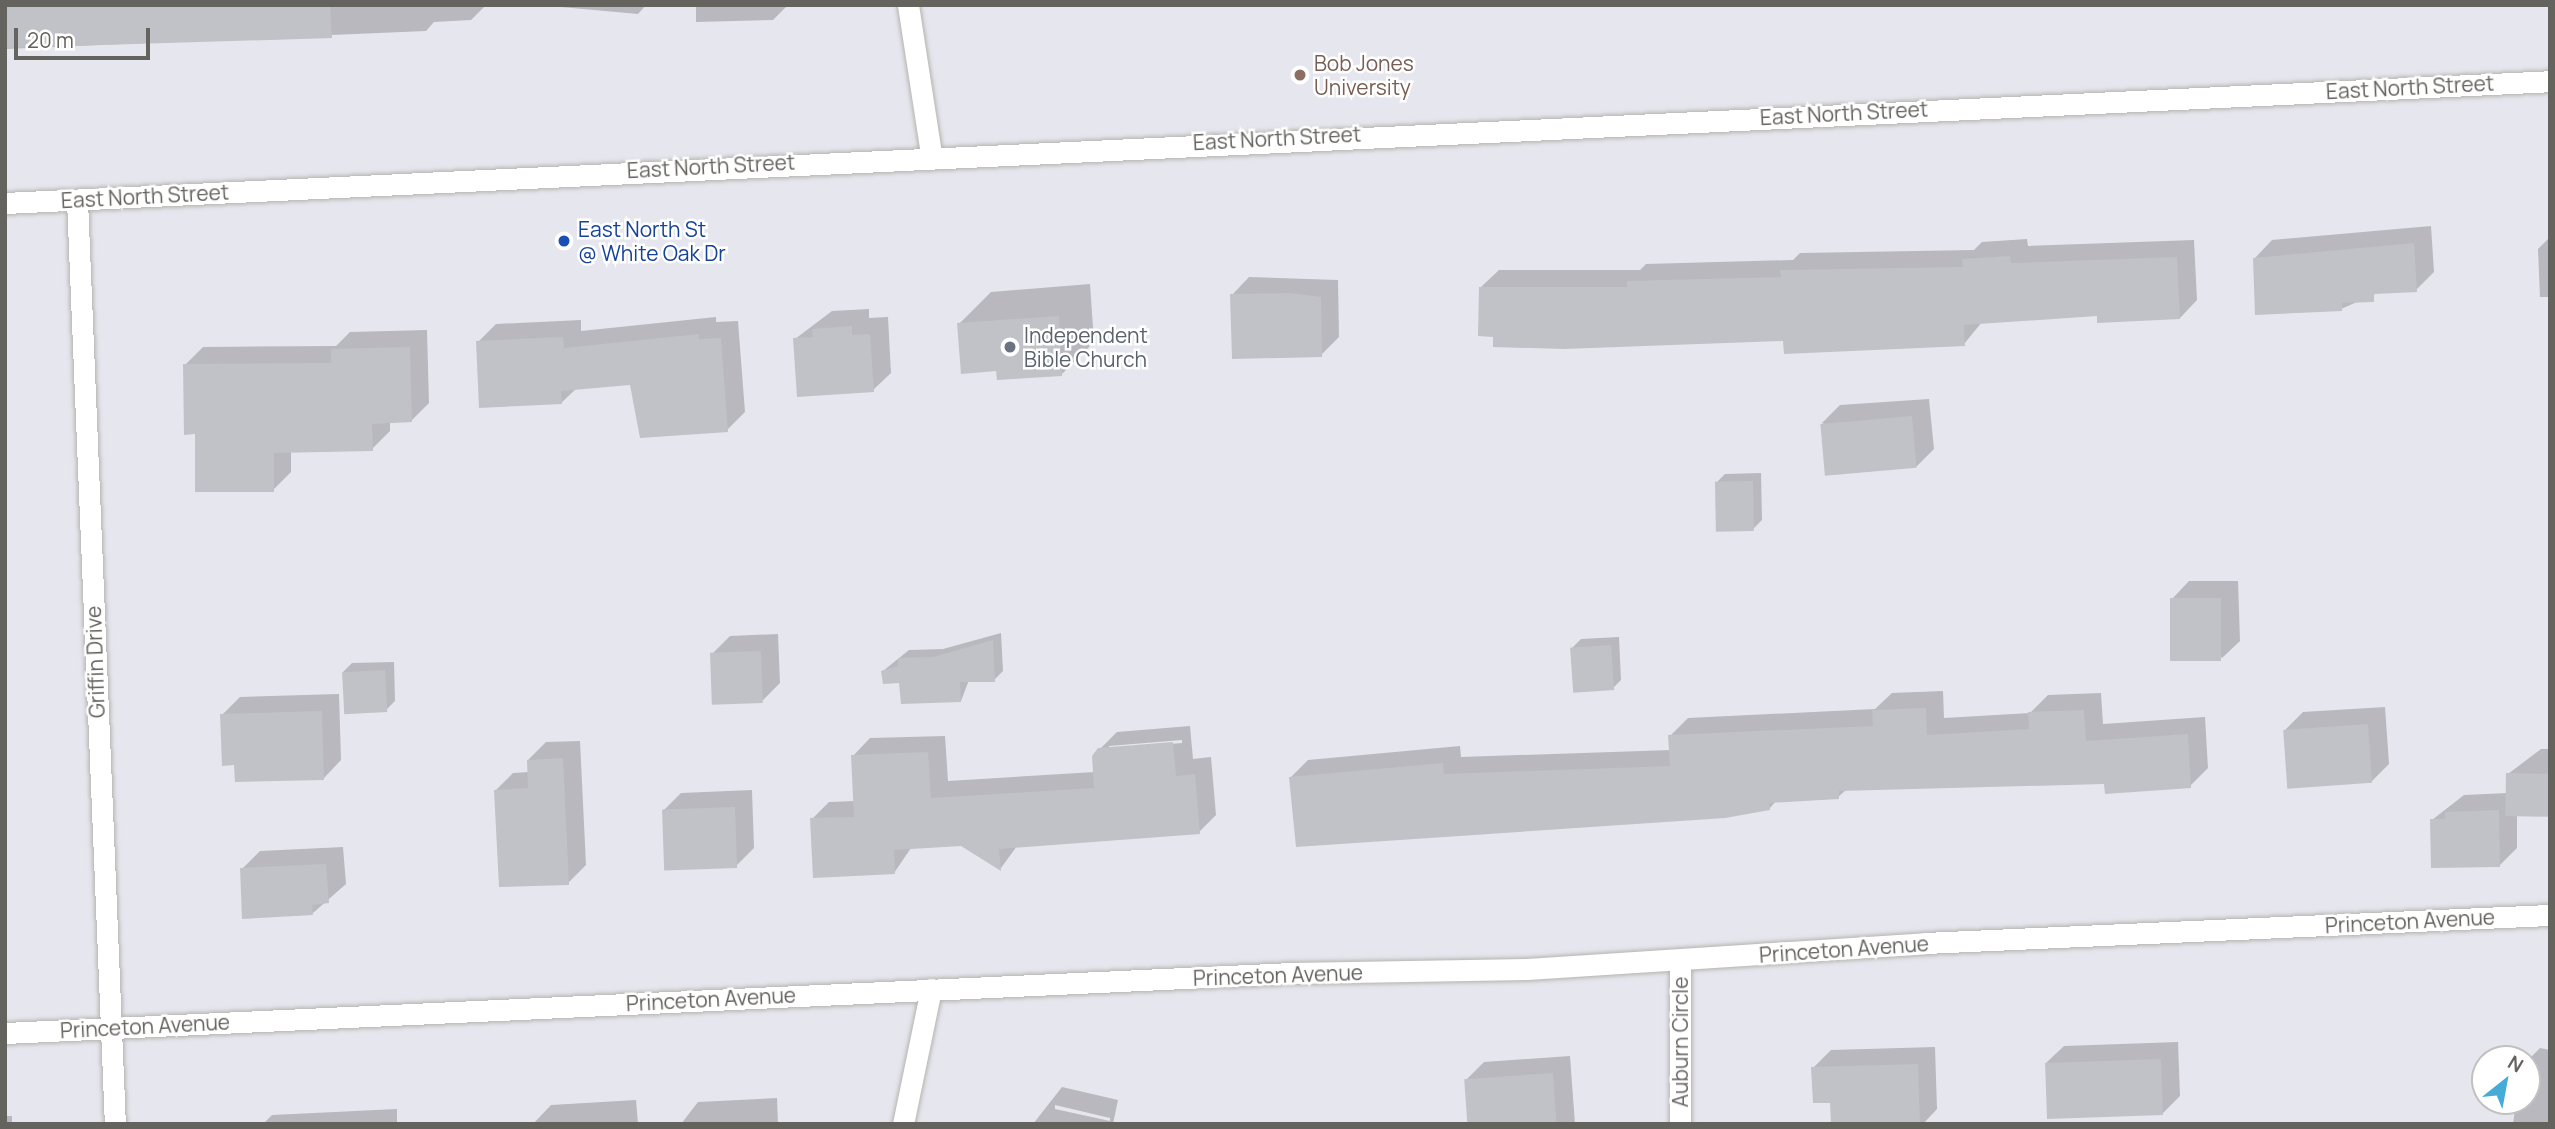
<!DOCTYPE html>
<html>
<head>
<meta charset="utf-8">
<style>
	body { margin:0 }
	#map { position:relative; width:2555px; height:1129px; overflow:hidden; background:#e6e6ee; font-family:Manrope,sans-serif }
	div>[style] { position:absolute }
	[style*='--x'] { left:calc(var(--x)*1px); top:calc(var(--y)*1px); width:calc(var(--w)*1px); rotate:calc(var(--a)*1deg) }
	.shadow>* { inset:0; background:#0003; transform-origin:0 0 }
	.building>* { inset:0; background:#c1c2c7; transform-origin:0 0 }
	.roads { filter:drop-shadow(0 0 2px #b4b4af) drop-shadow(0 0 2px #b4b4af) }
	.street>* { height:21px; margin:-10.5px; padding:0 10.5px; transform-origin:10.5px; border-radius:10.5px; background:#fff }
	.secondary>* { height:21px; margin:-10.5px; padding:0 10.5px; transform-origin:10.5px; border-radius:10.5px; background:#fff }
	.dots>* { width:19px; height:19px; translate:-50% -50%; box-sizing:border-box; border:4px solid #fff; border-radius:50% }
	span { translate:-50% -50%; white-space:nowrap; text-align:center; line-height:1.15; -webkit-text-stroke:5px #fff; paint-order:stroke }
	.education-label { font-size:21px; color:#785e54 }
	.left { translate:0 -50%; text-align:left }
	.street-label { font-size:21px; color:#65635e }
	.transit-label { font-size:21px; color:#164399 }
	.worship-label { font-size:21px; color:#5b616d }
	.frame { position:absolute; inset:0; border:7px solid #65635e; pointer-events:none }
	.north { position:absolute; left:2471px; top:1045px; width:70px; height:70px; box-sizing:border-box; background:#fff; border:2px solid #c1c1bf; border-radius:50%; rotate:31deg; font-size:19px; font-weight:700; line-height:28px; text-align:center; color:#65635e }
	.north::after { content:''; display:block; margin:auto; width:24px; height:32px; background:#44acd7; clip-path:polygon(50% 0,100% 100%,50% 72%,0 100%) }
	.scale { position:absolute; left:14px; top:28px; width:136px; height:32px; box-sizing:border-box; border:4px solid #65635e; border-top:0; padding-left:9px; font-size:21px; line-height:24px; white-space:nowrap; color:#65635e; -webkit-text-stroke:5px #fff; paint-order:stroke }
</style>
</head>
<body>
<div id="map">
	<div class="shadow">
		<div style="clip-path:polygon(5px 5px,486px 5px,471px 20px,434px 22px,426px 31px,5px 49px)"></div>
		<div style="clip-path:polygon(539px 5px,646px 5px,638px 14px)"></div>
		<div style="clip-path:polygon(696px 5px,788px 5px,773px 20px,696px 22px)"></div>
		<div style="clip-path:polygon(2431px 226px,2434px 272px,2416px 290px,2382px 291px,2341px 309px,2255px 258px,2272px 240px)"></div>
		<div style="clip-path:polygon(2550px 237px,2550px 297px,2540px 297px,2538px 249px)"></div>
		<div style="clip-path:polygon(2027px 239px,2028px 246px,2194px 240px,2197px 300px,2180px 318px,2098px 314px,1982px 322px,1964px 344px,1494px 335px,1481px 287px,1499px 270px,1640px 270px,1646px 264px,1793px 260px,1800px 253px,1974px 250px,1982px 242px)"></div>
		<div style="clip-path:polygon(1249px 277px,1338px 280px,1339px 337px,1321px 355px,1232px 295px)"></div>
		<div style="clip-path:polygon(1090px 284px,1094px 342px,1062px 374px,998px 369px,959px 324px,991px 292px)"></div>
		<div style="clip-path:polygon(869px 309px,869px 318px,888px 317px,891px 373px,873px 390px,795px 339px,832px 311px)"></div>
		<div style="clip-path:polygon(716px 317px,716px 322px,738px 321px,745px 412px,727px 430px,631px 383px,577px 388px,561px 403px,478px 342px,496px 324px,581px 320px,581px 331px)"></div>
		<div style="clip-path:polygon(427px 330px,429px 403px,411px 421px,390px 422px,390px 431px,372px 449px,291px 451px,291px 472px,273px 490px,196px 433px,185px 365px,203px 347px,336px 346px,350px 332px)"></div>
		<div style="clip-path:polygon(1929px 399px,1934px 449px,1916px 467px,1822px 423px,1840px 405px)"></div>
		<div style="clip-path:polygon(1761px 473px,1762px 520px,1753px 529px,1717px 482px,1725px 474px)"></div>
		<div style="clip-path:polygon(2189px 581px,2238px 581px,2240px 641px,2222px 658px,2172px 599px)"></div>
		<div style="clip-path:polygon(1001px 633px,1003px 671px,994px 680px,969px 680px,961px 701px,883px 671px,909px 650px,943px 649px)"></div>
		<div style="clip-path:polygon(778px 634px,780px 683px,762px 701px,712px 654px,730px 636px)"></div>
		<div style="clip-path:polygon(1619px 637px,1621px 680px,1613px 688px,1572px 648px,1581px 639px)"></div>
		<div style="clip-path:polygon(394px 662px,395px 701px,386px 710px,343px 672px,352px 663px)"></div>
		<div style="clip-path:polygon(1943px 691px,1944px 718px,2030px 713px,2048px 695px,2101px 693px,2103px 724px,2205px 717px,2208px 768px,2190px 786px,2106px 782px,1846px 790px,1838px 797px,1777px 800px,1769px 809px,1291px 777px,1308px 760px,1460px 746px,1461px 757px,1671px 750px,1670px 736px,1688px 718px,1875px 709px,1892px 693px)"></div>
		<div style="clip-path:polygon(339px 694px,341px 760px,324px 778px,236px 764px,222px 715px,240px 697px)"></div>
		<div style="clip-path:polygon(2385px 707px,2389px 764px,2371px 782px,2285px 730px,2303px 712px)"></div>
		<div style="clip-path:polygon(evenodd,1190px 726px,1193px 759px,1211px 757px,1216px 815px,1199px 832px,1017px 846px,1001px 868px,961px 844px,911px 848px,894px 873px,812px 819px,829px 802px,855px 801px,853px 756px,870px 738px,945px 736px,948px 781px,1095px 772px,1099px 750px,1117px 732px,1190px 726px,1182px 740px,1182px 743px,1109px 749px,1109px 746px,1182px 740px)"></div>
		<div style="clip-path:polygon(580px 741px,586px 865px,568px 883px,495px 791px,513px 773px,529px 772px,528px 760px,546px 742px)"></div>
		<div style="clip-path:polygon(2541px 749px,2550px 749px,2550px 815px,2517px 814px,2517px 848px,2499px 866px,2432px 820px,2464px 795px,2508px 793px,2508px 774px)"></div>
		<div style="clip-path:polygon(752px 790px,754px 848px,736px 866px,663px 811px,681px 793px)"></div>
		<div style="clip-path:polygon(343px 847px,346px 884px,313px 913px,242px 869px,260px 851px)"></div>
		<div style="clip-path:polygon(5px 862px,7px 911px,5px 913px)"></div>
		<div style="clip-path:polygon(2178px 1042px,2180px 1096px,2162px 1114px,2046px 1063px,2064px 1046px)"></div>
		<div style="clip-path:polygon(1935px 1047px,1937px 1109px,1923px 1124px,1832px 1124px,1832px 1101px,1813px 1068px,1831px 1050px)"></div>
		<div style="clip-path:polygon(2540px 1048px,2550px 1050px,2550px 1124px,2513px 1124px,2516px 1101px,2527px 1101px,2527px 1061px)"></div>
		<div style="clip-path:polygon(1570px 1056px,1575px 1124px,1470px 1124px,1466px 1080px,1484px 1062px)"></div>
		<div style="clip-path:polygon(evenodd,1062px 1087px,1118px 1100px,1113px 1124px,1033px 1124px,1062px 1087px,1055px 1105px,1110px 1118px,1110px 1121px,1055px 1109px,1055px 1105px)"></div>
		<div style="clip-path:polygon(777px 1098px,778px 1124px,681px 1124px,698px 1102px)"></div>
		<div style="clip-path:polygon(636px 1100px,638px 1124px,533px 1124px,551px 1105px)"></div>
		<div style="clip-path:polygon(397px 1109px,397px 1124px,263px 1124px,272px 1115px)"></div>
		<div style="left:5px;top:1116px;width:7px;height:8px"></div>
	</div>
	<div class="building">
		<div style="clip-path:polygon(5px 5px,330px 5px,332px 38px,5px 48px)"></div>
		<div style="clip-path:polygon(2414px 243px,2417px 292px,2374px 294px,2374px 302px,2342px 303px,2342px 311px,2255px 315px,2253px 258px)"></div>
		<div style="clip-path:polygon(2010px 256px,2011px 263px,2177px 257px,2180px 319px,2097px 323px,2097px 316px,1964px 325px,1965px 346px,1784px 354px,1783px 341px,1564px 349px,1493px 347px,1493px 337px,1478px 336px,1479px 287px,1627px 287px,1627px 281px,1781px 277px,1780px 270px,1963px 267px,1962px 259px)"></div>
		<div style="clip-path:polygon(1290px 293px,1321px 297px,1322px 357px,1232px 359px,1230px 294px)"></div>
		<div style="clip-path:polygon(1059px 316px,1062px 376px,997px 380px,996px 371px,961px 374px,957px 323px)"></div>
		<div style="clip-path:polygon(852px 326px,852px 335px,870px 334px,874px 392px,797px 397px,793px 338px,813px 337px,812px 329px)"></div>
		<div style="clip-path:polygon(699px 334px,699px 339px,721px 338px,728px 432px,640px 438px,630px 385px,561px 391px,562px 404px,479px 408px,476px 341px,563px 337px,564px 348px)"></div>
		<div style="clip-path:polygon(410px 347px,412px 422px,372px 424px,373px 451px,274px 453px,274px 492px,195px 492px,195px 434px,184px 435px,183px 364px,331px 363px,331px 349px)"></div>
		<div style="left:1912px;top:416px;width:52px;height:92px;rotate:85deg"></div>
		<div style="left:1753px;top:481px;width:50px;height:38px;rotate:89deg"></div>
		<div style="left:2170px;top:598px;width:51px;height:63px"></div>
		<div style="clip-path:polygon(993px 640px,995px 682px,960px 682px,961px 702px,901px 704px,899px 683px,883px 684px,881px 671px,898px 666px,898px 658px,933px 657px)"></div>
		<div style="left:1611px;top:645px;width:45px;height:41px;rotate:86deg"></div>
		<div style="left:761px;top:651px;width:52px;height:51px;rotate:88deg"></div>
		<div style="left:385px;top:670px;width:42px;height:43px;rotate:87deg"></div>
		<div style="clip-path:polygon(1926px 708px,1927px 735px,2029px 729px,2028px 712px,2084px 710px,2086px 741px,2188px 734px,2191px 788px,2105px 794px,2104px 784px,1839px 791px,1839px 799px,1769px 803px,1770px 810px,1725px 818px,1296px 847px,1289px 777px,1443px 763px,1444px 774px,1670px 766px,1668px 735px,1873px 726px,1872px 710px)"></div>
		<div style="clip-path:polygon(322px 711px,324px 780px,235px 782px,234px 765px,222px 766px,220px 714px)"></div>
		<div style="left:2368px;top:724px;width:59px;height:85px;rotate:86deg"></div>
		<div style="clip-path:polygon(1173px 742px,1176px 776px,1195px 774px,1200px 834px,999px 849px,1001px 871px,961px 846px,894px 850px,895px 874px,813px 878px,810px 818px,854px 817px,851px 755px,928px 752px,931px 798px,1094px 788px,1092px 756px,1098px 748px)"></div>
		<div style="clip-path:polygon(563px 758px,569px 885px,499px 887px,494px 790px,528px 788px,527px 760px)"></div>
		<div style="left:2506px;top:773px;width:44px;height:43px;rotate:1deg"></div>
		<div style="left:735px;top:807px;width:61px;height:73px;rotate:88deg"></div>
		<div style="clip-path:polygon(2499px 810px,2500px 867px,2431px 868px,2430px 819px,2445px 819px,2445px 812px)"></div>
		<div style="clip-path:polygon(326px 864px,329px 903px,312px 905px,313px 915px,242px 919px,240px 868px)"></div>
		<div style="left:2161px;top:1059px;width:56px;height:116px;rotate:88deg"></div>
		<div style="clip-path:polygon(1918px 1064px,1920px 1124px,1831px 1124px,1830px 1103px,1813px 1103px,1811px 1067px)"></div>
		<div style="left:1553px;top:1073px;width:51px;height:89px;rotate:86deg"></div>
	</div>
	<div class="roads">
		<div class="street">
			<div style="--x:908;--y:5;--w:151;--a:81.2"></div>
			<div style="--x:77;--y:200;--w:925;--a:87.65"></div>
			<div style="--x:1680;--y:961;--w:163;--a:90"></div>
			<div style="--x:5;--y:1033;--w:1287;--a:-2.67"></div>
			<div style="--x:1291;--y:973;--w:236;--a:-1"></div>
			<div style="--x:1527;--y:969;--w:399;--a:-3.7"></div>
			<div style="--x:1925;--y:943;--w:626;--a:-2.57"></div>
			<div style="--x:903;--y:1124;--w:138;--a:-78.3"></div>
		</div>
		<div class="secondary">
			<div style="--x:5;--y:203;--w:2548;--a:-2.74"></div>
		</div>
	</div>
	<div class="dots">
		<div style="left:1300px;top:75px;background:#8d6e63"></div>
		<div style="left:564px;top:241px;background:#1a4fb4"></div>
		<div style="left:1010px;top:347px;background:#6b7280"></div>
	</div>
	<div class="education-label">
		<span class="left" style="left:1314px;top:75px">Bob Jones<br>University</span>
	</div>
	<div class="street-label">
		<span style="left:2410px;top:87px;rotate:-3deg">East North Street</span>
		<span style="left:1844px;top:113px;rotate:-3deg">East North Street</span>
		<span style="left:1277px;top:138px;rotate:-3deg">East North Street</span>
		<span style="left:711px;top:166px;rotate:-3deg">East North Street</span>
		<span style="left:145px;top:196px;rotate:-3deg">East North Street</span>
		<span style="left:95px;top:662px;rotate:-92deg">Griffin Drive</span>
		<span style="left:2410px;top:921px;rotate:-3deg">Princeton Avenue</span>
		<span style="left:1844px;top:949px;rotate:-4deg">Princeton Avenue</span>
		<span style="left:1278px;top:975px;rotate:-2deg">Princeton Avenue</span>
		<span style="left:711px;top:999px;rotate:-3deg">Princeton Avenue</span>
		<span style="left:145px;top:1026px;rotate:-3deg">Princeton Avenue</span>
		<span style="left:1680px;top:1042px;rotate:-90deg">Auburn Circle</span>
	</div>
	<div class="transit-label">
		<span class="left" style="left:578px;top:241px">East North St<br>@ White Oak Dr</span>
	</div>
	<div class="worship-label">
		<span class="left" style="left:1024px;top:347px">Independent<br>Bible Church</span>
	</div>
	<div class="frame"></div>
	<div class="north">N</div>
	<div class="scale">20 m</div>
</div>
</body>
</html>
